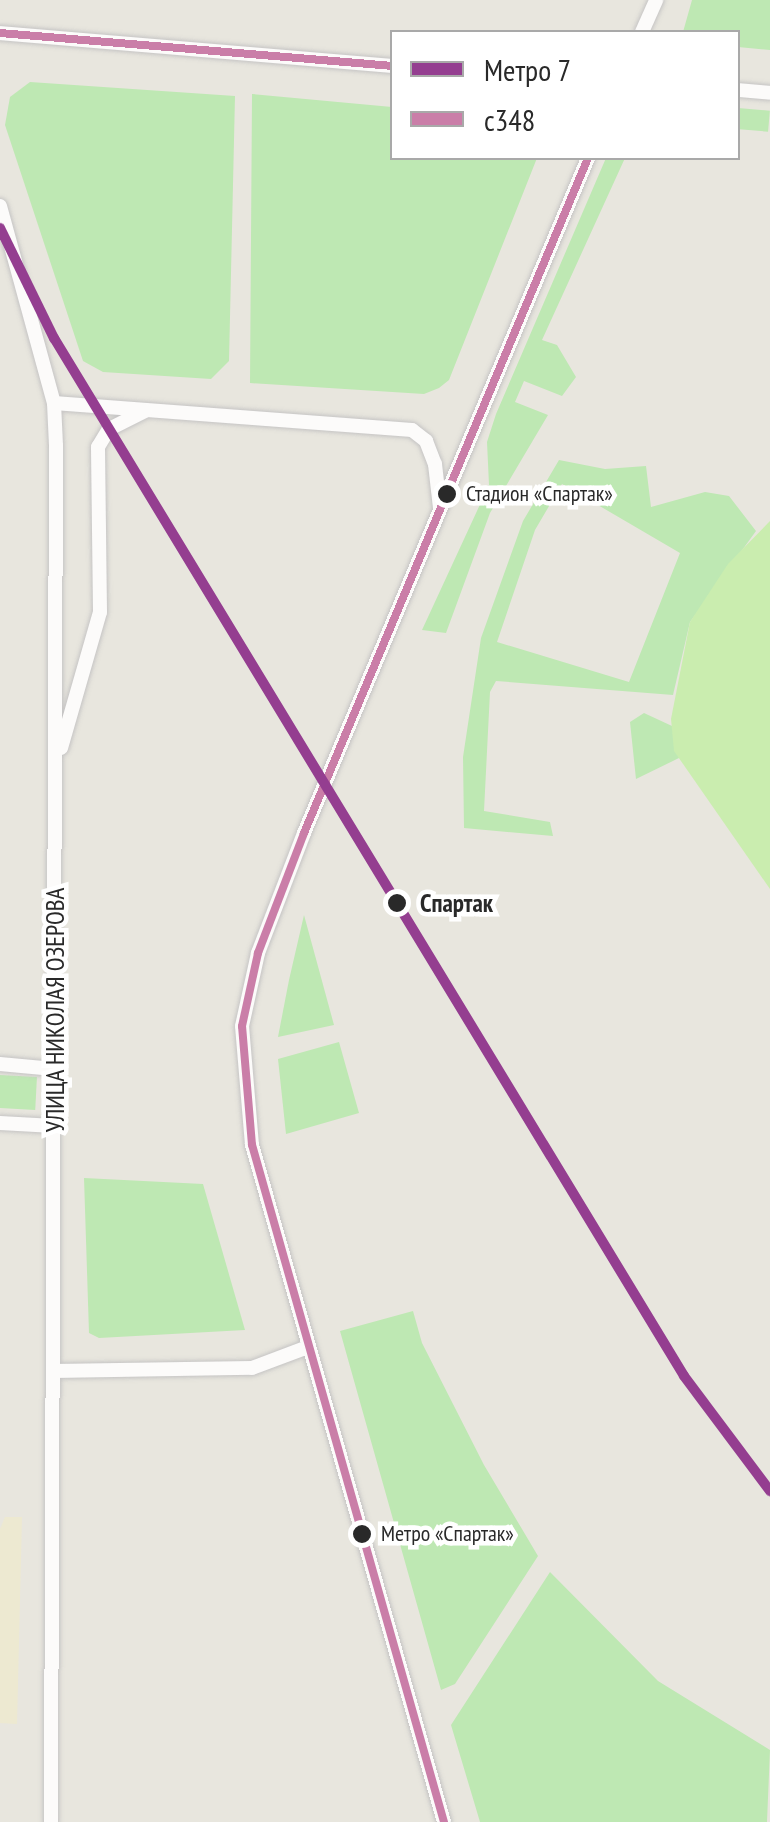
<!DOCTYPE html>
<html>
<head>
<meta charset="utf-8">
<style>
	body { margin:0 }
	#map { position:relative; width:770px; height:1822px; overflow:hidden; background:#e8e6de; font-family:"PT Sans Narrow",sans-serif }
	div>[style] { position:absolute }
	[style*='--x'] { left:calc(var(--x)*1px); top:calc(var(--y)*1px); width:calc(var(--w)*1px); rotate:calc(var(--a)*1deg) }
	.education>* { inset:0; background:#ede9d1 }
	.green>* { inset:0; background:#bee8b3; transform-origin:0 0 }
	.pitch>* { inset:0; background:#caedaf }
	.roads { filter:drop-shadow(0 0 2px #c5c4c4) drop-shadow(0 0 2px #c5c4c4) }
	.street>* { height:14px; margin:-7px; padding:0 7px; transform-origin:7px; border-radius:7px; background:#fcfbfa }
	.bus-1>* { height:8px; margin:-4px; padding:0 4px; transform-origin:4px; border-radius:4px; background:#ca7ea8 }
	.metro-1>* { height:10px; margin:-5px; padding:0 5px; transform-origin:5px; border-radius:5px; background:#943e90 }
	.dots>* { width:28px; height:28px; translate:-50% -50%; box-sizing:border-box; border:5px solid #fff; border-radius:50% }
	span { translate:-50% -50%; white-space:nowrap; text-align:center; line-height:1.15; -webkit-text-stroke:9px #fff; paint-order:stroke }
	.bus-label { font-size:22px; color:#292929 }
	.left { translate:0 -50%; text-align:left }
	.stop-label { font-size:25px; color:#292929; font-weight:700 }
	.street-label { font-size:25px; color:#292929 }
	.legend { position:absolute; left:390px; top:30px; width:350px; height:130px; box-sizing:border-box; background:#fff; border:2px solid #a9a9a9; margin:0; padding:12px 18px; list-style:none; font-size:30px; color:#292929 }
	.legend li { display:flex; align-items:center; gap:20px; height:50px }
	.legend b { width:50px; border:2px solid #a9a9a9 }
</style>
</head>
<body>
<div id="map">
	<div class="education">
		<div style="clip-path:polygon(5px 1517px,22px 1517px,17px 1724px,0 1723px,0 1529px)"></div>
	</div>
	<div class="green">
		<div style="clip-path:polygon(692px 0,770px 0,770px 50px,738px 47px,738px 32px,683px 32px)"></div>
		<div style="clip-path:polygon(30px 82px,235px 96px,229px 361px,211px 379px,103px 372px,83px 361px,5px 125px,10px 97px)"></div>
		<div style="clip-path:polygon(252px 94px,392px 107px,392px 158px,537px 158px,449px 380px,439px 388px,424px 394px,250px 383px)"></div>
		<div style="left:738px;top:108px;width:32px;height:21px;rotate:5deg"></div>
		<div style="clip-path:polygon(606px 158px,625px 158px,542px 340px,557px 345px,576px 377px,562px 396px,524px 381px,515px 402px,548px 415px,490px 513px,446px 633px,422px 630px,489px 485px,487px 442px,496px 414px)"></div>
		<div style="clip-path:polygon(evenodd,559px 460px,605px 469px,646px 466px,651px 507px,705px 492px,729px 496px,756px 531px,690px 622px,673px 695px,496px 681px,490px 692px,484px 811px,550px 822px,553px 836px,464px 828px,463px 757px,481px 638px,523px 521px,559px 460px,562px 484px,680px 553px,629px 682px,497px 642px,535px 530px,562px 484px)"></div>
		<div style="clip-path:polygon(644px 713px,672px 726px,679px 758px,636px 779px,630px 722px)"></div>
		<div style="clip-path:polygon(304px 915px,334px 1025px,278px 1037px,289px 980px)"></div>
		<div style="clip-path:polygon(339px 1042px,359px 1113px,286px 1134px,278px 1059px)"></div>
		<div style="left:0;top:1075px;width:37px;height:33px;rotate:3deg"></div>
		<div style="clip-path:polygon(84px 1178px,203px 1184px,245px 1330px,99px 1338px,89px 1333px)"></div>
		<div style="clip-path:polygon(413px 1311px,422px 1343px,484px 1465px,538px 1556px,455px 1684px,441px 1690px,340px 1331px)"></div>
		<div style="clip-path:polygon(550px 1572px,658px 1681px,770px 1750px,767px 1822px,480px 1822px,451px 1725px)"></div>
	</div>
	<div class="pitch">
		<div style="clip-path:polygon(770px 521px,770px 889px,674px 751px,671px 719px,690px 622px,728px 564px)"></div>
	</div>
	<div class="roads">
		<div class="street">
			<div style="--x:642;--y:32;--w:35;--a:-66"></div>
			<div style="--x:0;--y:33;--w:393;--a:4.8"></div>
			<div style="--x:738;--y:90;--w:32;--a:5"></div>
			<div style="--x:0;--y:206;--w:204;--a:74.7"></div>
			<div style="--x:54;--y:403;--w:43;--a:87.3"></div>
			<div style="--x:56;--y:446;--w:1376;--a:90.21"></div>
			<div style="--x:54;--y:403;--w:359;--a:4.3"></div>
			<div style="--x:412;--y:430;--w:18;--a:38"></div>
			<div style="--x:426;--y:441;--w:25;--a:69"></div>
			<div style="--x:435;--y:464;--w:44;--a:83.5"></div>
			<div style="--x:61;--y:748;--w:141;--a:-74"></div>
			<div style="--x:100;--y:612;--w:165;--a:-90.7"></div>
			<div style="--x:98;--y:447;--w:21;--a:-59"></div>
			<div style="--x:109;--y:429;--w:40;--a:-26.6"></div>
			<div style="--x:0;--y:1064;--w:54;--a:5.3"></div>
			<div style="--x:0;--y:1123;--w:54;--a:3.2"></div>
			<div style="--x:53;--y:1371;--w:199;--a:-0.9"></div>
			<div style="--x:252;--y:1368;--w:60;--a:-20.6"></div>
			<div style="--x:444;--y:1822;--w:704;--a:-105.83"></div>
			<div style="--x:252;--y:1145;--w:119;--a:-94.8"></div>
			<div style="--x:242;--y:1026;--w:75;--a:-77.6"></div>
			<div style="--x:258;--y:953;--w:129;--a:-69"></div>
			<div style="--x:304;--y:833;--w:732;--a:-67.18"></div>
		</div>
	</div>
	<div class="bus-1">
		<div style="--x:0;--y:33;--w:393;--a:4.8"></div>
		<div style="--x:444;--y:1822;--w:704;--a:-105.83"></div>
		<div style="--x:252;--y:1145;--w:119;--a:-94.8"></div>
		<div style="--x:242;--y:1026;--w:75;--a:-77.6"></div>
		<div style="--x:258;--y:953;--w:129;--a:-69"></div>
		<div style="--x:304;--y:833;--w:732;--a:-67.18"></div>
	</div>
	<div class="metro-1">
		<div style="--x:0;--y:228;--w:123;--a:63.9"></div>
		<div style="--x:54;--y:338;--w:1214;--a:58.74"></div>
		<div style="--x:684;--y:1376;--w:144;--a:53.2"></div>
	</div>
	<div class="dots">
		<div style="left:447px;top:494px;background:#292929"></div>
		<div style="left:397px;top:903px;background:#292929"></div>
		<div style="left:362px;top:1534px;background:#292929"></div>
	</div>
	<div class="bus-label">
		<span class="left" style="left:466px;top:494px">Стадион «Спартак»</span>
		<span class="left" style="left:381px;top:1534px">Метро «Спартак»</span>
	</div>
	<div class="stop-label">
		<span class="left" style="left:420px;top:903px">Спартак</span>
	</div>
	<div class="street-label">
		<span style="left:55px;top:1010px;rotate:-90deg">УЛИЦА НИКОЛАЯ ОЗЕРОВА</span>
	</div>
	<ul class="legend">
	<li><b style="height:12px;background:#943e90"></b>Метро 7</li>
	<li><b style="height:12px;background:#ca7ea8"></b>с348</li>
	</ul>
</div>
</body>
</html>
